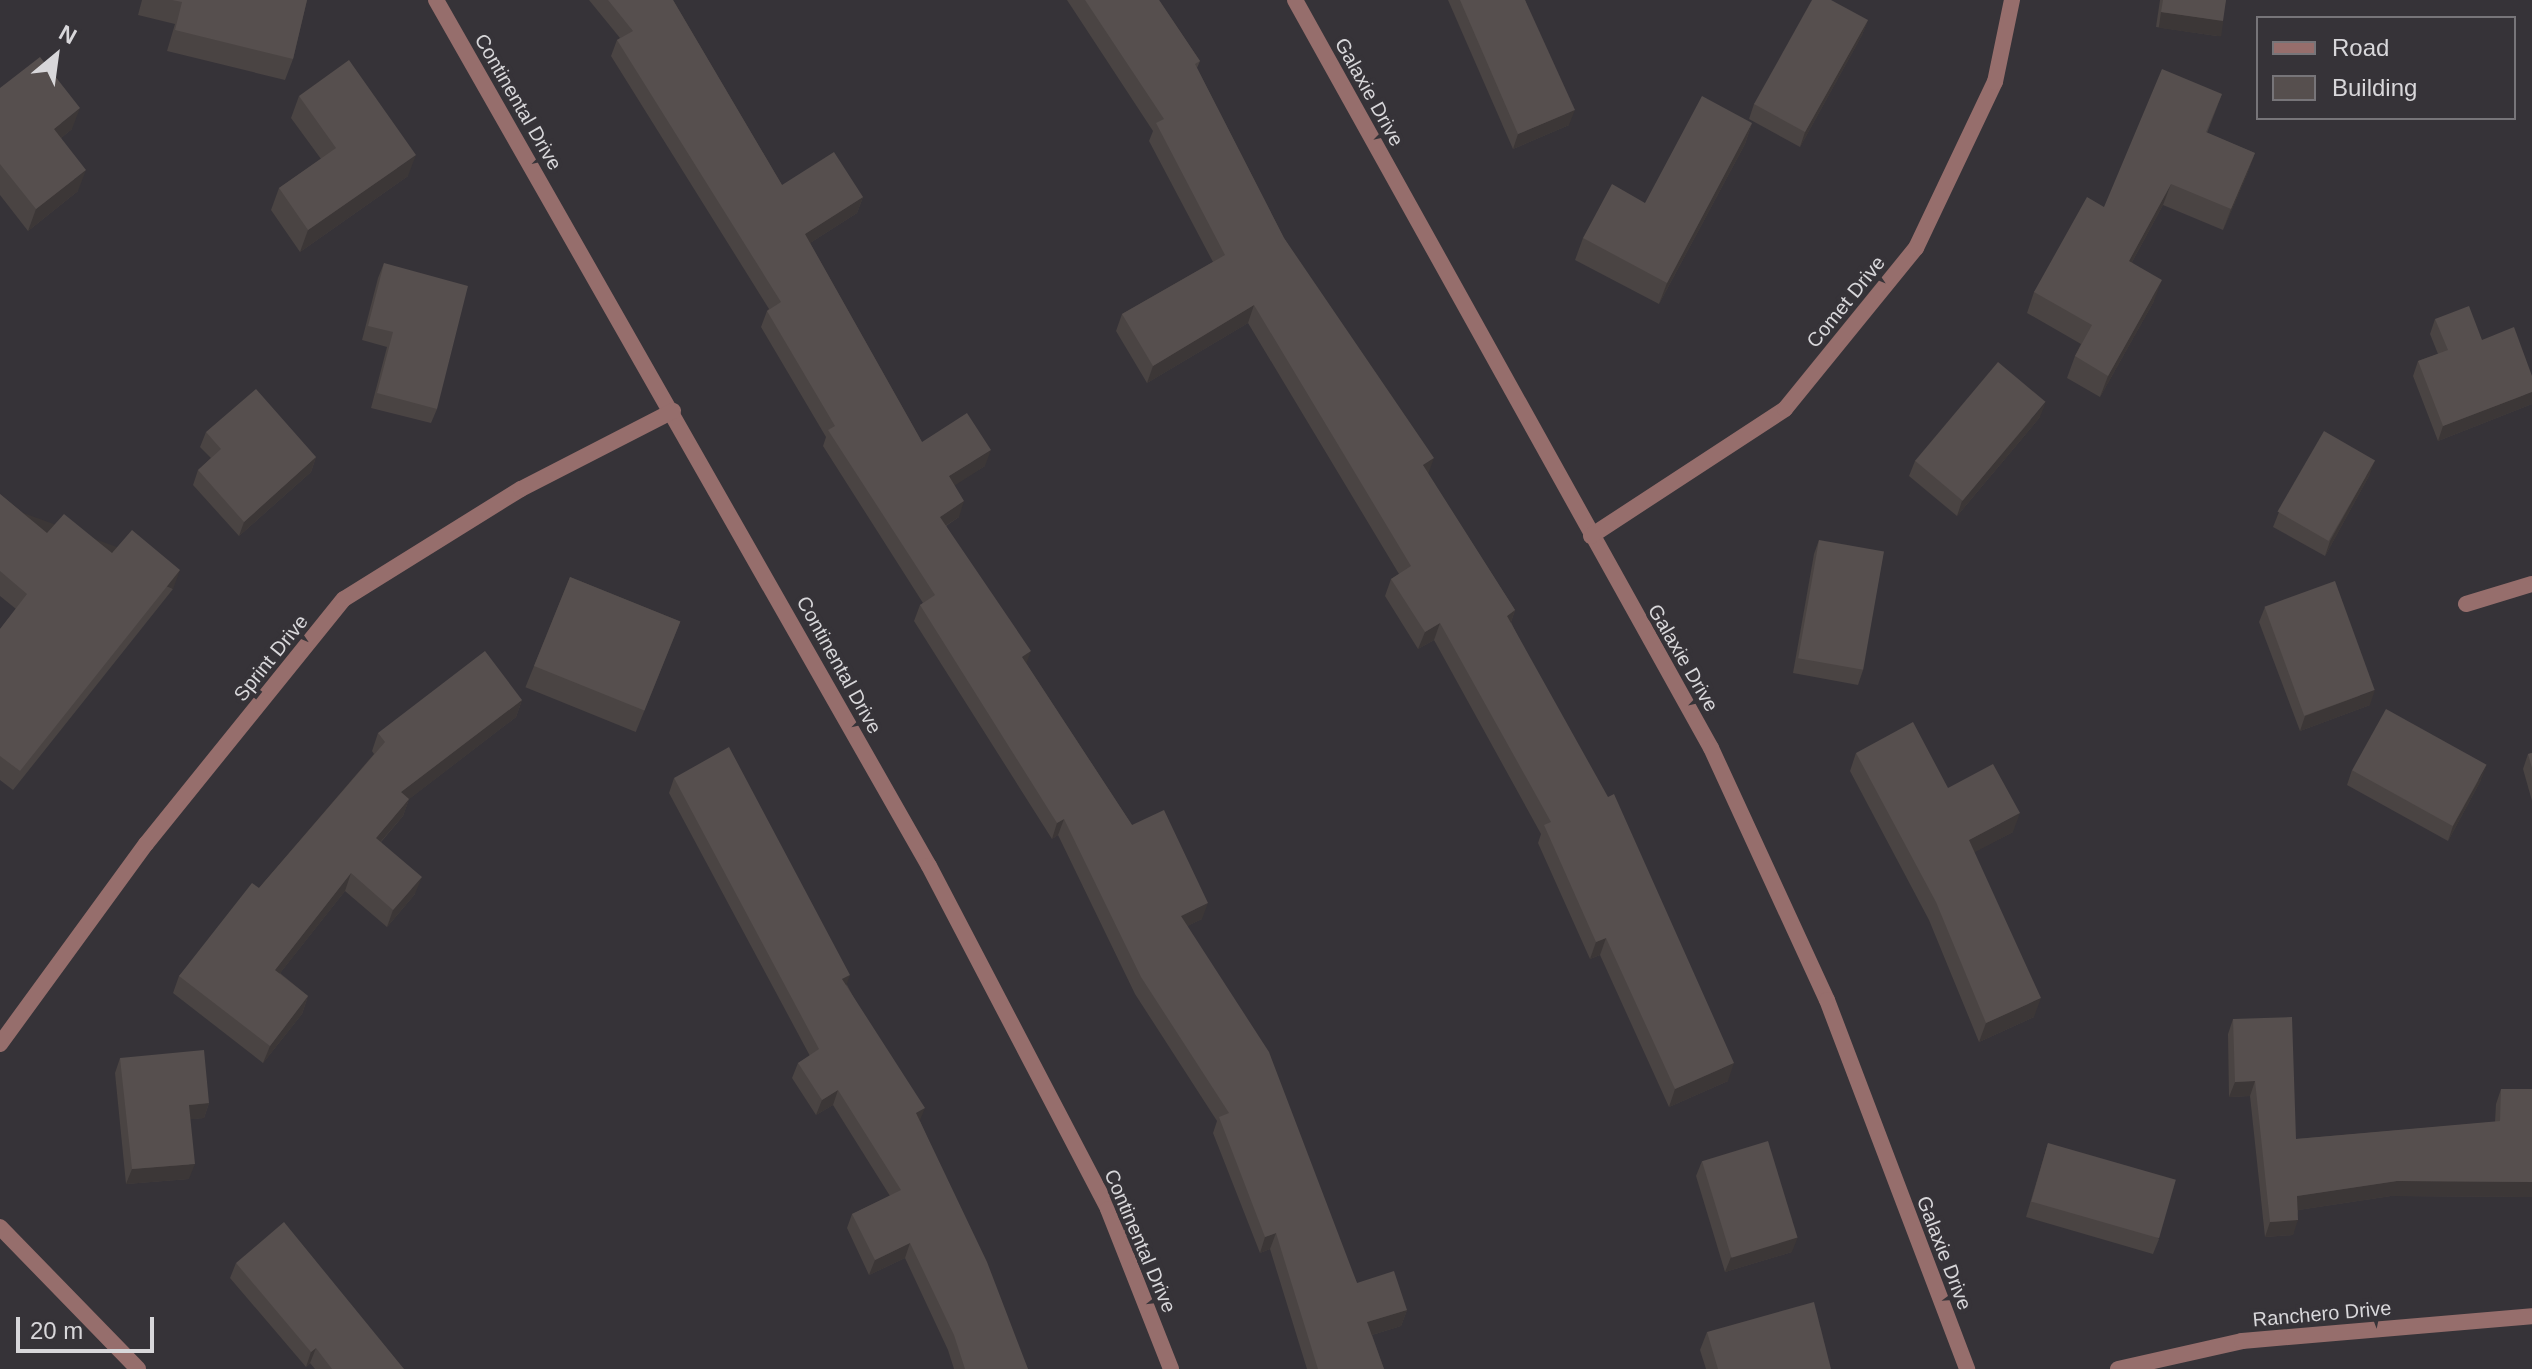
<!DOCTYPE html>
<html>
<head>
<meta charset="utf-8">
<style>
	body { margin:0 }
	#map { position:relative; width:2532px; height:1369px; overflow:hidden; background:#363338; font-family:Arial,sans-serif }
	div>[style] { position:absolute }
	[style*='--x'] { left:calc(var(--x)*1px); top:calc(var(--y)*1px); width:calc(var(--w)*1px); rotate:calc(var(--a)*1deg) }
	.street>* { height:16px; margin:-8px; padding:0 8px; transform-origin:8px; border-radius:8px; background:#966e6c }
	.wall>* { inset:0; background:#4a4443; transform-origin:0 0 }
	.shaded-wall>* { inset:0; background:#3c3737; transform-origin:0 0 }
	.building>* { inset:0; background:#564f4e; transform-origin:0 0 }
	span { translate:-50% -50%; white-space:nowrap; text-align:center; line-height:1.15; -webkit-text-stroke:8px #363338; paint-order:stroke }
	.street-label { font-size:20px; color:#d8d7da }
	.legend { position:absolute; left:2256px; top:16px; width:260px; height:104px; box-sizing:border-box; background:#363338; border:2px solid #777579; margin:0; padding:10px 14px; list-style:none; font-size:24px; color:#d8d7da }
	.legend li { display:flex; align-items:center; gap:16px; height:40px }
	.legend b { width:40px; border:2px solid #777579 }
	.north { position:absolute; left:16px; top:16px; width:80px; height:80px; -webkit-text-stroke:6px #363338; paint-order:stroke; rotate:29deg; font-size:22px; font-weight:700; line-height:32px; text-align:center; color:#d8d7da }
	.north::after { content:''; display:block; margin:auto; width:28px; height:36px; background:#d8d7da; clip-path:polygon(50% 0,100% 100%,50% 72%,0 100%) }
	.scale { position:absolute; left:16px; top:1317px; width:138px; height:36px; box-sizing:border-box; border:4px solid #d8d7da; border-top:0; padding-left:10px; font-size:24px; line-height:28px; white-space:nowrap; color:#d8d7da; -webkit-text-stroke:6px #363338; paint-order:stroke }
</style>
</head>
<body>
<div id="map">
	<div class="street">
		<div style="--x:436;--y:0;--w:996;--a:60.35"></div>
		<div style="--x:929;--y:866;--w:387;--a:62.4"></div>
		<div style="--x:1108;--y:1209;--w:172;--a:68.5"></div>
		<div style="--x:1295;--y:0;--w:856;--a:60.92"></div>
		<div style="--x:1711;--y:748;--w:277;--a:65.3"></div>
		<div style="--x:1827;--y:1000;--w:395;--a:69.2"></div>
		<div style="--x:1591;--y:536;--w:232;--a:-33.2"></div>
		<div style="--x:1785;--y:409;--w:208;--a:-50.9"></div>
		<div style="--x:1916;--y:248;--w:184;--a:-64.6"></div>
		<div style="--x:1995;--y:82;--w:84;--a:-78.3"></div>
		<div style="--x:2466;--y:604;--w:69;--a:-16.9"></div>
		<div style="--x:0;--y:1044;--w:248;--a:-53.9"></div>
		<div style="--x:146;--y:844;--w:315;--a:-51.1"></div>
		<div style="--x:344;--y:599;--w:208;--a:-31.9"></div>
		<div style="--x:521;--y:489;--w:171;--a:-27.2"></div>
		<div style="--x:0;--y:1227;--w:198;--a:45.8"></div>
		<div style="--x:2118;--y:1369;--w:127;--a:-12.7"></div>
		<div style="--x:2242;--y:1341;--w:291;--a:-4.9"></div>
	</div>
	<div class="wall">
		<div style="clip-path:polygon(142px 0,307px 0,293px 59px,285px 80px,167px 51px,175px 24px,138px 15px)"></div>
		<div style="clip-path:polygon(589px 0,673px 0,782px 185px,863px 197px,857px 213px,810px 243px,922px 442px,985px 466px,954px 485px,959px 517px,946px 526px,1026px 663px,1132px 825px,1202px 919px,1187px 926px,1357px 1283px,1407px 1310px,1401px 1326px,1372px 1335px,1384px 1369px,1307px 1369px,1270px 1249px,1260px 1253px,1213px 1133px,1217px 1121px,1135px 994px,1058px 835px,1052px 839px,914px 621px,920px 605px,923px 603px,823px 446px,826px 437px,761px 327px,767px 311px,769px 309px,611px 56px,617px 40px,620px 38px)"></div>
		<div style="clip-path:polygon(1067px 0,1159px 0,1200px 61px,1197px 68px,1284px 238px,1428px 474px,1515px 610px,1511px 622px,1728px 1081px,1669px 1107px,1600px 955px,1590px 959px,1538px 843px,1541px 834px,1434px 640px,1418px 649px,1385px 596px,1391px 579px,1399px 574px,1248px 323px,1147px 383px,1116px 331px,1122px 314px,1213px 262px,1149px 141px,1153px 131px)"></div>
		<div style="clip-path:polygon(1448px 0,1525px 0,1569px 125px,1513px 149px)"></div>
		<div style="clip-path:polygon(2160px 0,2226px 0,2217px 36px,2156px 27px)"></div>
		<div style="clip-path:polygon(1868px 20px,1862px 35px,1800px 147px,1749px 119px,1754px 104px)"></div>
		<div style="clip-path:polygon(0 88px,72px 129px,61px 138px,78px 191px,28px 231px,0 195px)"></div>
		<div style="clip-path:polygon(2222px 94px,2207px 133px,2255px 153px,2247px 174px,2223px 230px,2163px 205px,2132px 262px,2154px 301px,2100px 397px,2067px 378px,2075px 356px,2081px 344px,2027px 313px,2034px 292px,2104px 207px)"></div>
		<div style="clip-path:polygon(299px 96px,408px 176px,300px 252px,271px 210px,279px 188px,321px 159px,291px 118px)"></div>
		<div style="clip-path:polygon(1752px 123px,1745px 144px,1659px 304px,1575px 260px,1583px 238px,1645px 203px)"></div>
		<div style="clip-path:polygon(384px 263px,437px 409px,431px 423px,371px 408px,387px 347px,362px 340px,378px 278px)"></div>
		<div style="clip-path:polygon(2435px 319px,2482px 340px,2532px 404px,2438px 441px,2413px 376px,2418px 361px,2438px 354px,2430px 334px)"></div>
		<div style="clip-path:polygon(2040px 417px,1957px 516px,1909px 476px,1915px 461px)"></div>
		<div style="clip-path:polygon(206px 432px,316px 457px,311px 472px,239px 536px,193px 485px,198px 470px,211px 458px,200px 447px)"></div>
		<div style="clip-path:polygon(2370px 474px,2325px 556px,2273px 527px,2279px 512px)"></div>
		<div style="clip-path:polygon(0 494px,47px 533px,112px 553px,173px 589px,13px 790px,0 780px,0 629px,16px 609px,0 596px)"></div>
		<div style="clip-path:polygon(1819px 540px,1863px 670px,1858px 685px,1793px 673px,1814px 554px)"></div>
		<div style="left:570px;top:577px;width:119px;height:119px;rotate:22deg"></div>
		<div style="clip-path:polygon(2265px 607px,2370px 705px,2300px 731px,2259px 622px)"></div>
		<div style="clip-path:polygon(522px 700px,516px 717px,409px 799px,403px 816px,381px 842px,415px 894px,387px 927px,345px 891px,280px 973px,308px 996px,302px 1014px,263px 1063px,173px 993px,179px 976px,259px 888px,374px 754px,372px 751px,378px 733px)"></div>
		<div style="clip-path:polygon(1856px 753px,1948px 788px,2013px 832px,1974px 852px,2034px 1017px,1979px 1042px,1929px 920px,1850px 771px)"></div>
		<div style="clip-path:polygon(2532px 753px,2532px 801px,2523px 769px,2528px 754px)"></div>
		<div style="clip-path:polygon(2352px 770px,2481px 780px,2448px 841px,2347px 785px)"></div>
		<div style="clip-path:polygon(674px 778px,847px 985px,920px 1121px,1028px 1369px,954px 1369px,948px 1350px,905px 1258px,869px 1275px,847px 1228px,852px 1214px,890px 1196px,833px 1105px,816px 1115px,792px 1078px,798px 1063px,810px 1056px,669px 793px)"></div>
		<div style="clip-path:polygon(2233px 1019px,2296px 1139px,2495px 1122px,2496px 1104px,2501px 1089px,2532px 1197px,2391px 1196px,2298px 1210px,2293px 1235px,2265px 1237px,2250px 1096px,2229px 1097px,2228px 1034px)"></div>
		<div style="clip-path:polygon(120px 1058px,209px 1103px,204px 1118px,190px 1119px,189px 1179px,126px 1184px,115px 1073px)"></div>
		<div style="clip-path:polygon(2048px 1143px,2159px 1239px,2153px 1254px,2026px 1217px)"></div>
		<div style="clip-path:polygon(1702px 1161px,1792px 1252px,1725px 1272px,1696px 1176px)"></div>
		<div style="clip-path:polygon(236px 1263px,404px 1369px,315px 1369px,310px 1363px,306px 1367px,230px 1278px)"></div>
		<div style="clip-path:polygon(1707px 1332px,1831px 1369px,1706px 1369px,1700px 1350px)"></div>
	</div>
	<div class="shaded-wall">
		<div style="left:2161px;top:12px;width:63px;height:16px;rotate:8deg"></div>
		<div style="clip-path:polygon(1868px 20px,1862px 35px,1800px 147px,1805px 132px)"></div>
		<div style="clip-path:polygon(80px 108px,72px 129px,46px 150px,54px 129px)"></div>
		<div style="clip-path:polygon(1575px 110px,1569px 125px,1513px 149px,1518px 134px)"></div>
		<div style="clip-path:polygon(1752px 123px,1745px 144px,1659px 304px,1667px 283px)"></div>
		<div style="clip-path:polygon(2255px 153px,2247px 174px,2223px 230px,2231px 209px)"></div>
		<div style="clip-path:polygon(416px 155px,408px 176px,300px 252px,308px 230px)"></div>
		<div style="clip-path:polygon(86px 170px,78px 191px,28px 231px,36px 209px)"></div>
		<div style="clip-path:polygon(2171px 184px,2163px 205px,2121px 282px,2129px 261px)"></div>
		<div style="clip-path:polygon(863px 197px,857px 213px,799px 250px,805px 234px)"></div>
		<div style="clip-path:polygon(2162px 280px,2154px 301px,2100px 397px,2108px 376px)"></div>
		<div style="clip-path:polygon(1254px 305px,1248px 323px,1147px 383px,1153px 366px)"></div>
		<div style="clip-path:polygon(2532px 392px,2532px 404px,2438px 441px,2443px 426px)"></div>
		<div style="clip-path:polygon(2046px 402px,2040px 417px,1957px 516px,1962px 501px)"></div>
		<div style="clip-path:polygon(991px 450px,985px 466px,943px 493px,949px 476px)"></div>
		<div style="clip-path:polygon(316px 457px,311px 472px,239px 536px,244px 522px)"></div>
		<div style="clip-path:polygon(1434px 458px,1428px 475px,1423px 465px)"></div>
		<div style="clip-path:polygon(2375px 460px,2370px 474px,2325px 556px,2330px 541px)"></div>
		<div style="clip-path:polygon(964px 501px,959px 517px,934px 533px,940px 517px)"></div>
		<div style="left:180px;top:570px;width:20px;height:257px;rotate:110deg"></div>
		<div style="clip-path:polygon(1515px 610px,1509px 628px,1507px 616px)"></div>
		<div style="clip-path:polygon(1440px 623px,1434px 640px,1418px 649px,1425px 632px)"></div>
		<div style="clip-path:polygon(1031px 651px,1025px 667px,1022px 657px)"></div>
		<div style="clip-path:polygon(2375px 690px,2370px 705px,2300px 731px,2305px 716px)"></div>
		<div style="clip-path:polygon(522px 700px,516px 717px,395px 810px,401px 792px)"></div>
		<div style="clip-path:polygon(2487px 765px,2481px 780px,2448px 841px,2453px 826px)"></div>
		<div style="clip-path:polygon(409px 799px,403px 816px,369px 855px,376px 838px)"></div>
		<div style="clip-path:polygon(2020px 813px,2013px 832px,1962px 859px,1969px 840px)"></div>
		<div style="clip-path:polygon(1064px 819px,1058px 835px,1052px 839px,1057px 823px)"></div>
		<div style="clip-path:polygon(351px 873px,345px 891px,269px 987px,275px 970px)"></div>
		<div style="clip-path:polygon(422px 877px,415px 894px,387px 927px,393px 910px)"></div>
		<div style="clip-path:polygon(1208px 903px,1202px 919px,1175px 932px,1181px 916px)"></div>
		<div style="clip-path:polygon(1606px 938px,1600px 955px,1590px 959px,1596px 942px)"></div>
		<div style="clip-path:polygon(850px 975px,845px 989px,842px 979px)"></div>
		<div style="clip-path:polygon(308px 996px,302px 1014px,263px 1063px,270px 1046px)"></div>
		<div style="clip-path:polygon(2041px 998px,2034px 1017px,1979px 1042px,1986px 1023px)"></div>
		<div style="clip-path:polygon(1734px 1063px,1728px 1081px,1669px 1107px,1675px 1089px)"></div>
		<div style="clip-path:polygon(2255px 1081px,2250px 1096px,2229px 1097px,2235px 1082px)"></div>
		<div style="clip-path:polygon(838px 1090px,833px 1105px,816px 1115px,822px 1100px)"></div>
		<div style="clip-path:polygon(209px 1103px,204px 1118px,183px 1120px,189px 1105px)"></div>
		<div style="clip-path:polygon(925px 1108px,919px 1123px,916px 1113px)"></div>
		<div style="clip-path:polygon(195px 1164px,189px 1179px,126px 1184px,132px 1169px)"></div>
		<div style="clip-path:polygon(2397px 1181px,2532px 1182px,2532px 1197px,2391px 1196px,2292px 1211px,2297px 1196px)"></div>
		<div style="clip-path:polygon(2298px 1220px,2293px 1235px,2265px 1237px,2270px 1222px)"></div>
		<div style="clip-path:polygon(1276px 1233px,1270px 1249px,1260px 1253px,1265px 1237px)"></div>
		<div style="clip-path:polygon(1798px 1237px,1792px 1252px,1725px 1272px,1731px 1257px)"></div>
		<div style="clip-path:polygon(910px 1243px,905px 1258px,869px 1275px,875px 1260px)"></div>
		<div style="clip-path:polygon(1407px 1310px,1401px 1326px,1362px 1338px,1367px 1322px)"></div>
		<div style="clip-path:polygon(316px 1348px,310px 1363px,306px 1367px,311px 1352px)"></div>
	</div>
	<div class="building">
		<div style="clip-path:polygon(172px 0,307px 0,293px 59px,175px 30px,182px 2px)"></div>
		<div style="clip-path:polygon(608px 0,673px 0,782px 185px,834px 152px,863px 197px,805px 234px,922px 442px,967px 413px,991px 450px,949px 476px,964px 501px,940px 517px,1031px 651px,1022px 657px,1132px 825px,1164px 810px,1208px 903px,1181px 916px,1269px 1052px,1357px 1283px,1394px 1271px,1407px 1310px,1367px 1322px,1384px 1369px,1318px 1369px,1276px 1233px,1265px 1237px,1219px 1117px,1229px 1113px,1141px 977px,1064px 819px,1057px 823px,920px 605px,935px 595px,828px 430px,835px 426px,767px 311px,781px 302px,617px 40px,633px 31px)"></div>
		<div style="clip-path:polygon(1085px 0,1159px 0,1200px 61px,1195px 64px,1284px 238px,1434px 458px,1423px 465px,1515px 610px,1507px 616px,1608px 797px,1614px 794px,1734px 1063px,1675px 1089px,1606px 938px,1596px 942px,1544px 825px,1551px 822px,1440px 623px,1425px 632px,1391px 579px,1411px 566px,1254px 305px,1153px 366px,1122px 314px,1225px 255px,1156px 123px,1164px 119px)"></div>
		<div style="clip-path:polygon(1460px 0,1525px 0,1575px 110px,1518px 134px)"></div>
		<div style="clip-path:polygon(1812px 0,1831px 0,1868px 20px,1805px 132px,1754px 104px)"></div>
		<div style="clip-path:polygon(2163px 0,2226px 0,2223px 21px,2161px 12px)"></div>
		<div style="clip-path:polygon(40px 57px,80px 108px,54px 129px,86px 170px,36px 209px,0 164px,0 88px)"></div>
		<div style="clip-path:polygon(349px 60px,416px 155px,308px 230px,279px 188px,336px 148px,299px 96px)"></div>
		<div style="clip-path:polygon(2162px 69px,2222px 94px,2206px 132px,2255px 153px,2231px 209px,2171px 184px,2129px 261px,2162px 280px,2108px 376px,2075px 356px,2092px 325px,2034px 292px,2087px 197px,2104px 207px)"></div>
		<div style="clip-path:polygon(1702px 96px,1752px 123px,1667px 283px,1583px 238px,1612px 184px,1645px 203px)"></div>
		<div style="clip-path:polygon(384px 263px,468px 286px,437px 409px,377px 393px,393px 332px,368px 326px)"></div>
		<div style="clip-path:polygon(2469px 306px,2482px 340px,2514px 327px,2532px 376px,2532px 392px,2443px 426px,2418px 361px,2448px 350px,2435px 319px)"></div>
		<div style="left:1998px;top:362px;width:62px;height:129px;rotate:40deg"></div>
		<div style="clip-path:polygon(256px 389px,316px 457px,244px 522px,198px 470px,221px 449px,206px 432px)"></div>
		<div style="left:2324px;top:431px;width:59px;height:93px;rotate:30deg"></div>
		<div style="clip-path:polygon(0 494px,47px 533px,64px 514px,112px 553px,132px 530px,180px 570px,20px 771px,0 756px,0 629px,27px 594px,0 571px)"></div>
		<div style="left:1819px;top:540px;width:66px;height:120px;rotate:10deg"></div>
		<div style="left:570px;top:577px;width:119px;height:96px;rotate:22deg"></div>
		<div style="left:2335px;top:581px;width:116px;height:75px;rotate:70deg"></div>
		<div style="clip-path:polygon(485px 651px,522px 700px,401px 792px,409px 799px,376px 838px,422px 877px,393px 910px,351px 873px,275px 970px,308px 996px,270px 1046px,179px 976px,252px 883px,259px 888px,385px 742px,378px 733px)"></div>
		<div style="left:2386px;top:709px;width:115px;height:70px;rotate:29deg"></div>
		<div style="clip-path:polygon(1913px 722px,1948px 788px,1993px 764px,2020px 813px,1969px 840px,2041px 998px,1986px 1023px,1936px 902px,1856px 753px)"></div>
		<div style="clip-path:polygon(729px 747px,850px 975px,842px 979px,925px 1108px,916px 1113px,987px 1262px,1028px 1369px,965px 1369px,954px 1335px,910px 1243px,875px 1260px,852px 1214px,901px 1190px,838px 1090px,822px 1100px,798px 1063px,819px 1049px,674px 778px)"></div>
		<div style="clip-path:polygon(2532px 753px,2532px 768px,2528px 754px)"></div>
		<div style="clip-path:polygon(2292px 1017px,2296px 1139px,2500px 1121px,2501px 1089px,2532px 1089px,2532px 1182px,2397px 1181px,2297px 1196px,2298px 1220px,2270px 1222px,2255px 1081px,2235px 1082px,2233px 1019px)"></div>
		<div style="clip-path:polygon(204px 1050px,209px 1103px,189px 1105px,195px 1164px,132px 1169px,120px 1058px)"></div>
		<div style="left:1768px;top:1141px;width:101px;height:69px;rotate:73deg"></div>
		<div style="left:2048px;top:1143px;width:133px;height:61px;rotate:16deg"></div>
		<div style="clip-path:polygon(284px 1222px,404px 1369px,332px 1369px,316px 1348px,311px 1352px,236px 1263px)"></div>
		<div style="clip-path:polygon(1814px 1302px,1831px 1369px,1718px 1369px,1707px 1332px)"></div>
	</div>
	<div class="street-label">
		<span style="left:1369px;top:92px;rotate:61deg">Galaxie Drive</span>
		<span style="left:518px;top:102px;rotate:60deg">Continental Drive</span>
		<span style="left:1846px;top:302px;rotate:-51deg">Comet Drive</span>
		<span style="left:271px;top:658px;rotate:-51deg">Sprint Drive</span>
		<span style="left:1683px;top:658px;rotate:60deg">Galaxie Drive</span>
		<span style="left:839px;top:665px;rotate:61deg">Continental Drive</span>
		<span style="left:1140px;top:1241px;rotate:67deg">Continental Drive</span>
		<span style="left:1944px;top:1253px;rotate:69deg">Galaxie Drive</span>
		<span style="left:2322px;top:1314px;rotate:-5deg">Ranchero Drive</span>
	</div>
	<ul class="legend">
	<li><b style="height:10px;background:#966e6c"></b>Road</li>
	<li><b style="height:22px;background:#564f4e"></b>Building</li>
	</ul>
	<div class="north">N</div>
	<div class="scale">20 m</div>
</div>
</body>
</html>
